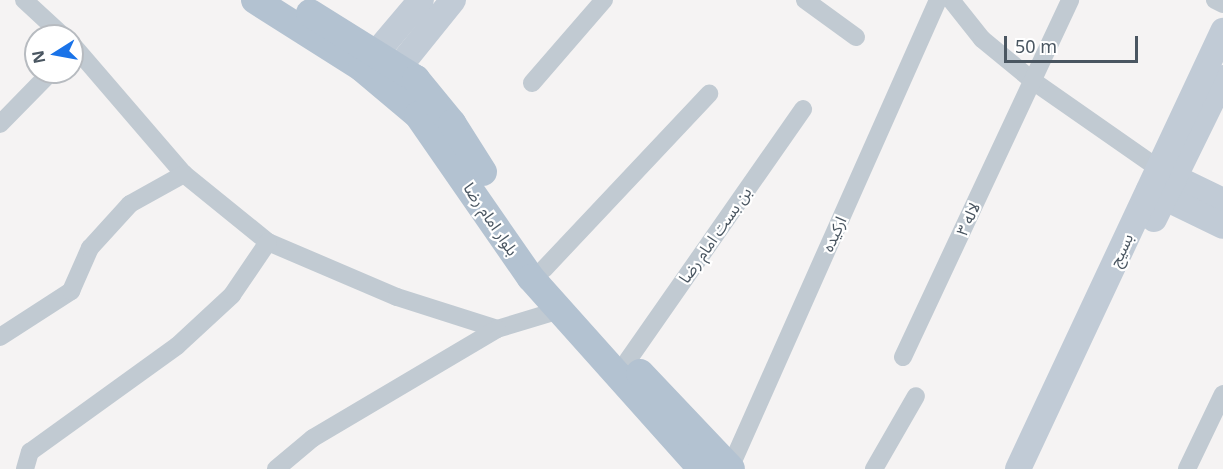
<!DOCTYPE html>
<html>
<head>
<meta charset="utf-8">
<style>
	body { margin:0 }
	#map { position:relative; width:1223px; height:469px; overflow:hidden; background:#f5f3f3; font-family:"Noto Sans","Noto Sans Arabic",sans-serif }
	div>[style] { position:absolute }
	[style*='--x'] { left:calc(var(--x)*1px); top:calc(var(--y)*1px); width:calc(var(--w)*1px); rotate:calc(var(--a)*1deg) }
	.street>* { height:18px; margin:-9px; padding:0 9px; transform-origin:9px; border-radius:9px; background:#c1cad2 }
	.secondary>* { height:26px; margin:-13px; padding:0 13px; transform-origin:13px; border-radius:13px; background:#c1cbd6 }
	.primary>* { height:28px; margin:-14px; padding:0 14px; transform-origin:14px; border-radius:14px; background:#b3c2d1 }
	span { translate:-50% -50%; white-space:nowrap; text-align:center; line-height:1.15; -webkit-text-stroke:4.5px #fff; paint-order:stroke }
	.street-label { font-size:16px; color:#4a5661 }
	.north { position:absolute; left:24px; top:24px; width:60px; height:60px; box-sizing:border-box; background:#fff; border:2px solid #b7bbc0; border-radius:50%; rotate:259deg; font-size:16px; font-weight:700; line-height:24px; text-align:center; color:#4a5661 }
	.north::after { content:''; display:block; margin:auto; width:21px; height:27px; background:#1a73e8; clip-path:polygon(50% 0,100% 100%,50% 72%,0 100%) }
	.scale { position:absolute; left:1004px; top:36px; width:134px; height:27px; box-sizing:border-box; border:3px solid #4a5661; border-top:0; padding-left:8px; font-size:18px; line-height:21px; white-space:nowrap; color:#4a5661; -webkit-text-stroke:4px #fff; paint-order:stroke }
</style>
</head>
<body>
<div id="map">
	<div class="street">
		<div style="--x:24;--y:0;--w:53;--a:42.7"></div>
		<div style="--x:805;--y:0;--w:63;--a:36"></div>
		<div style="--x:951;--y:0;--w:50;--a:51.5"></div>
		<div style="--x:982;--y:39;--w:66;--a:39.5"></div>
		<div style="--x:1033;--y:81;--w:154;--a:34.9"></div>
		<div style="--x:1215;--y:0;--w:9;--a:27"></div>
		<div style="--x:72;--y:44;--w:172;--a:49.3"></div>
		<div style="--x:184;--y:174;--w:108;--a:39"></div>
		<div style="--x:268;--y:242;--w:140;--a:23.1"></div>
		<div style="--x:397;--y:297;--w:105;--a:17.7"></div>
		<div style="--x:497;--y:329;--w:66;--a:-16.8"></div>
		<div style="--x:532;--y:83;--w:110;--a:-49.1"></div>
		<div style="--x:0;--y:124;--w:73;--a:-45.6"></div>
		<div style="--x:544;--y:269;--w:241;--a:-46.7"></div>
		<div style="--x:0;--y:337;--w:85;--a:-32.9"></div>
		<div style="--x:71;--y:291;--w:47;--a:-66.2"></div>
		<div style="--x:90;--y:248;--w:59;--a:-47.7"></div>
		<div style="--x:130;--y:204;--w:62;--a:-29.1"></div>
		<div style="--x:903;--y:357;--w:394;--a:-64.9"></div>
		<div style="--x:628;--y:360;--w:306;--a:-55.1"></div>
		<div style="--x:730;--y:468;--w:512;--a:-66.04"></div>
		<div style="--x:25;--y:469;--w:18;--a:-74"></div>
		<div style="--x:30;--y:452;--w:181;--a:-35.8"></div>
		<div style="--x:177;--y:346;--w:75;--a:-42.8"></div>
		<div style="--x:232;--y:295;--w:64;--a:-55.8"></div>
		<div style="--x:276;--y:469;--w:48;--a:-40"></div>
		<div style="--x:313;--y:438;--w:214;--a:-30.6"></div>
		<div style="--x:874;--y:469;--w:84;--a:-60.1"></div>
		<div style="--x:1187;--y:469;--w:83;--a:-64.4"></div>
	</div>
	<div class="secondary">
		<div style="--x:377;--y:52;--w:68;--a:-49.8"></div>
		<div style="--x:399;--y:67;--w:86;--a:-51.1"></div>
		<div style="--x:1161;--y:171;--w:69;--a:25.8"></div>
		<div style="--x:1149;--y:190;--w:82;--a:25.9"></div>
		<div style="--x:1154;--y:219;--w:157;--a:-63.9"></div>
		<div style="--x:1018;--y:469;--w:484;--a:-64.9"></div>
	</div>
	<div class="primary">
		<div style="--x:255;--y:0;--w:127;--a:32.4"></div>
		<div style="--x:362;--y:68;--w:73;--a:40"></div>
		<div style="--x:418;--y:115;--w:198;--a:55.3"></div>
		<div style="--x:531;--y:278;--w:256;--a:48.2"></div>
		<div style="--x:310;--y:13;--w:125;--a:31.9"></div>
		<div style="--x:416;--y:79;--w:57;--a:50.7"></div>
		<div style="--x:452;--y:123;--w:58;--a:57.7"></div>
		<div style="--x:640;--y:373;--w:132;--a:46.5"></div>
	</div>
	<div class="street-label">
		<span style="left:491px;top:219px;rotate:56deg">بلوار امام رضا</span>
		<span style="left:968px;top:219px;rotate:-65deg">لاله ۳</span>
		<span style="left:834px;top:234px;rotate:-66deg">ارکیده</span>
		<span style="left:715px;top:235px;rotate:-55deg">بن بست امام رضا</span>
		<span style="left:1121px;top:250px;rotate:-65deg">بسیج</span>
	</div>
	<div class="north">N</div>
	<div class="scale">50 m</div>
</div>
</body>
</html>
